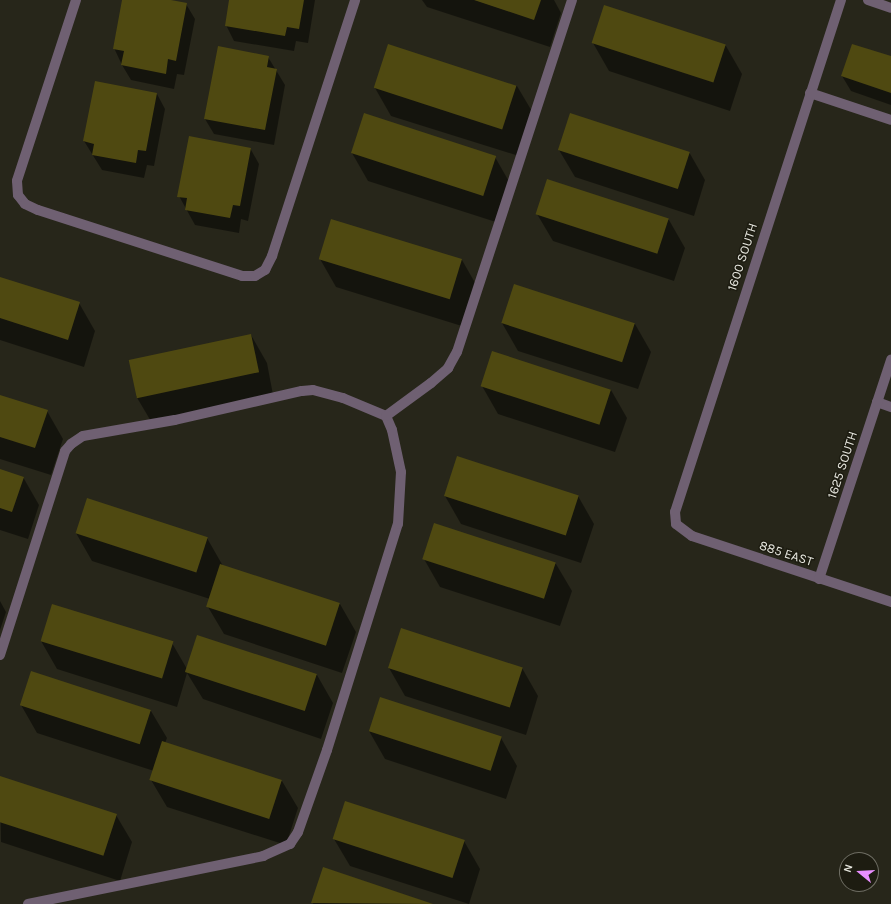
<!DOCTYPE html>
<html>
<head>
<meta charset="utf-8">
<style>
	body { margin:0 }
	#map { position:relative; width:891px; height:904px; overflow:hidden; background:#27261a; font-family:Karla,sans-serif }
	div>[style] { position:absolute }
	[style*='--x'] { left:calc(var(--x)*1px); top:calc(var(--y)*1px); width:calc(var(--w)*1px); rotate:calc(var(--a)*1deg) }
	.shadow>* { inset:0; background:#0007 }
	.building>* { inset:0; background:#4f4911; transform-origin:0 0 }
	.service>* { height:10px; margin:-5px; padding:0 5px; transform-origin:5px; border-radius:5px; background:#6f6072 }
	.minor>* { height:10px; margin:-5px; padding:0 5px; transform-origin:5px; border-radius:5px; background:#6f6072 }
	span { translate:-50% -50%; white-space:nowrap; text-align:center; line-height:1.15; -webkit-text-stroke:3px #1d1c11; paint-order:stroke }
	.street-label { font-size:13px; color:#e7e7df }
	.north { position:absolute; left:839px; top:852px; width:40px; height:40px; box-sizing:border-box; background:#1d1c11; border:1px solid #6e6d63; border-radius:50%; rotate:288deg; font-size:11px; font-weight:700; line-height:16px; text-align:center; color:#e7e7df }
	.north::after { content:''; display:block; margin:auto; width:14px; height:18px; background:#e98eff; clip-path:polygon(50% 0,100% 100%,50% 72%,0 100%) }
</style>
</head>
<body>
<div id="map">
	<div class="shadow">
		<div style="clip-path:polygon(123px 0,166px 0,186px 4px,195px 19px,184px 75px,177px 74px,174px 89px,131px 80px,122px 65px,114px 48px)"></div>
		<div style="clip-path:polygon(230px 0,315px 0,308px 43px,296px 41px,294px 51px,234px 41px,226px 25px)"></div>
		<div style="clip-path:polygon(422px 0,554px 0,561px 13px,550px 47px,427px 7px)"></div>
		<div style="clip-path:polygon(605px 7px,726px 46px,742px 74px,730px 111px,609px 71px,593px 43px)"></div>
		<div style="clip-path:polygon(268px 57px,285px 85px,274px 145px,214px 134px,205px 119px)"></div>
		<div style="clip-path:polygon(891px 57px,891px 105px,851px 91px,842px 76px)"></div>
		<div style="clip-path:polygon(517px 86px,533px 113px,519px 156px,391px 116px,375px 88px)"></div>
		<div style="clip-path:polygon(157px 94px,165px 109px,154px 166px,147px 165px,144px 178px,102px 170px,84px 141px)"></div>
		<div style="clip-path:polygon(250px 148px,259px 164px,248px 221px,241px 219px,239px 233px,195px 225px,179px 196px)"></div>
		<div style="clip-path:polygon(559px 150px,689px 152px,705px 180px,694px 216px,575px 177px)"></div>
		<div style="clip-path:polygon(352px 153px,495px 157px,511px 185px,499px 223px,368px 181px)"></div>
		<div style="clip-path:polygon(548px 180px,669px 220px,685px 248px,674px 281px,553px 241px,537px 214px)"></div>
		<div style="clip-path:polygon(320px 259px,462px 260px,478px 288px,465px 327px,336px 287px)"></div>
		<div style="clip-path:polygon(0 278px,79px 303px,95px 331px,84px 367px,0 340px)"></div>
		<div style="clip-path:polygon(502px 323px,635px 324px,651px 352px,638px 389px,518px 351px)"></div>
		<div style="clip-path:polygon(251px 335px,267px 363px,274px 400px,152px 423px,136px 396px)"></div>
		<div style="clip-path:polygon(482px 386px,611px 390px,627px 418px,615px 452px,498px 414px)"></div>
		<div style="clip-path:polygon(0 396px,47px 411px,63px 439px,51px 475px,0 459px)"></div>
		<div style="clip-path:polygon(0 470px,23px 477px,39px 505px,28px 539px,0 530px)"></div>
		<div style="clip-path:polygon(445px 496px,578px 496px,594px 524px,581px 563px,461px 524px)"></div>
		<div style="clip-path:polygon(76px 533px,207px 538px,223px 566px,340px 604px,356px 632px,342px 673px,224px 634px,208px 607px,210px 599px,92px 561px)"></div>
		<div style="clip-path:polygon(424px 559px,556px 564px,572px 591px,560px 626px,440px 587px)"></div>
		<div style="clip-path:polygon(0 601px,6px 612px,0 630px)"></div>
		<div style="clip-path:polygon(41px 641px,172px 643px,187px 669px,317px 675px,333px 703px,321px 739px,203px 699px,187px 673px,177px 707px,57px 669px)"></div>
		<div style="clip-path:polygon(389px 668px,522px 668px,538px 696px,526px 735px,405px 696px)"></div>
		<div style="clip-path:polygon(21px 705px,151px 711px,167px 738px,165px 743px,282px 781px,298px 808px,286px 845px,167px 807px,151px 780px,154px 771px,37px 733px)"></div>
		<div style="clip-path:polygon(369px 731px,501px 738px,517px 766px,506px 799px,385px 759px)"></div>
		<div style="clip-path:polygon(0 777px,116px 815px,132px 842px,120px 881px,1px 842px)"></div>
		<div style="clip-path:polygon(334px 839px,464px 841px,480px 869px,469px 904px,350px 866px)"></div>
		<div style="clip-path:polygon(324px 868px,431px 904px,313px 904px)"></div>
	</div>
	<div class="building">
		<div style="clip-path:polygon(122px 0,171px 0,187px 3px,176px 61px,168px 59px,166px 74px,121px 65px,124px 51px,113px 49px)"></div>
		<div style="clip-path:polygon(229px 0,304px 0,299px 29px,287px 27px,285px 36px,225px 26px)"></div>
		<div style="clip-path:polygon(474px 0,541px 0,534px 20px)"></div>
		<div style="left:604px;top:5px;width:128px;height:40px;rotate:18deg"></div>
		<div style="left:388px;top:44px;width:135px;height:46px;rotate:18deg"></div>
		<div style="clip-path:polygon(852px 44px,891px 56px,891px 93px,841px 76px)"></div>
		<div style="clip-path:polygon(218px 46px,269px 56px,267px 67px,277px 69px,265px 130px,204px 119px)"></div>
		<div style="clip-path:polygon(95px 81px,157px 93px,146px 151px,138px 150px,136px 163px,92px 155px,94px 144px,83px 141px)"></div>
		<div style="left:364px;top:113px;width:139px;height:42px;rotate:18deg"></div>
		<div style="left:570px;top:113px;width:126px;height:39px;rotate:18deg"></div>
		<div style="clip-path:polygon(189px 136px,251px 148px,240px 206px,233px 205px,230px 218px,185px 210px,187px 198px,177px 197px)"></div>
		<div style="left:547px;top:179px;width:128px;height:37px;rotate:18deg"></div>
		<div style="left:331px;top:219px;width:137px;height:42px;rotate:17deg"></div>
		<div style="clip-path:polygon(0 277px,80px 302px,68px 340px,0 318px)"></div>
		<div style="left:514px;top:284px;width:127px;height:41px;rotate:18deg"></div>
		<div style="left:251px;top:334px;width:39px;height:125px;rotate:78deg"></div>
		<div style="left:492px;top:351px;width:125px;height:37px;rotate:18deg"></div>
		<div style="clip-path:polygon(0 395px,48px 410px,35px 448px,0 437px)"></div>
		<div style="left:457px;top:456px;width:128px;height:42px;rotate:18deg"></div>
		<div style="clip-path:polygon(0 469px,24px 477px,12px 512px,0 508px)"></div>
		<div style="left:87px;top:498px;width:127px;height:37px;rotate:18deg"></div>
		<div style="left:434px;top:523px;width:128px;height:38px;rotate:18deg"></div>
		<div style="left:220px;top:564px;width:126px;height:45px;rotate:18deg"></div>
		<div style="left:52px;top:604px;width:127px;height:39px;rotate:17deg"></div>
		<div style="left:401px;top:628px;width:128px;height:42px;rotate:18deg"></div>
		<div style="left:197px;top:635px;width:126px;height:39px;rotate:18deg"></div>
		<div style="left:31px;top:671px;width:126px;height:36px;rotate:18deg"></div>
		<div style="left:380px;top:697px;width:128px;height:36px;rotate:18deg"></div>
		<div style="left:162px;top:741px;width:126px;height:41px;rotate:18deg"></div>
		<div style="left:0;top:776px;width:123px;height:44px;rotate:18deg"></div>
		<div style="left:345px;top:801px;width:126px;height:40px;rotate:18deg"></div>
		<div style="clip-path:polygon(323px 867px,433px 904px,311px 903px)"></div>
	</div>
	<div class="service">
		<div style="--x:76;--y:0;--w:190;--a:108.1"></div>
		<div style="--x:17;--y:181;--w:14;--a:86"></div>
		<div style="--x:18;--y:195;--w:11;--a:52"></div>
		<div style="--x:25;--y:204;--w:14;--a:25"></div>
		<div style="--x:38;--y:210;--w:214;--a:17.9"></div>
		<div style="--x:242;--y:276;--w:13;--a:0"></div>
		<div style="--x:255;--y:276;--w:12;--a:-31"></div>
		<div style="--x:265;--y:270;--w:16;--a:-63"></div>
		<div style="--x:272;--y:256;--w:269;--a:-72"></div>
		<div style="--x:868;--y:0;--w:24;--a:19"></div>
		<div style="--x:0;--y:655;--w:214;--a:-72.3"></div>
		<div style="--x:65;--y:451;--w:9;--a:-49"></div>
		<div style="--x:71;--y:444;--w:14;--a:-34"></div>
		<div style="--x:83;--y:436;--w:93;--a:-9.9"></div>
		<div style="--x:175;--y:420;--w:130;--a:-12.9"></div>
		<div style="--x:302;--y:391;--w:11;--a:-5"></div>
		<div style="--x:313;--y:390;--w:31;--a:15"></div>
		<div style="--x:343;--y:398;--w:47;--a:22.7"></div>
		<div style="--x:28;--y:904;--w:240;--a:-11.5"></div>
		<div style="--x:263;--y:856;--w:30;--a:-24"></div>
		<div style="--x:290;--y:844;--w:14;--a:-56"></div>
		<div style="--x:298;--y:832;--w:87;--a:-70.5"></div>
		<div style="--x:327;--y:750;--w:237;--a:-72.6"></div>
		<div style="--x:398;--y:524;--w:52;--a:-86.7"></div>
		<div style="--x:401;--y:472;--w:43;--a:-102.1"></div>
		<div style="--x:392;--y:430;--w:15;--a:-113"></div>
		<div style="--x:386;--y:416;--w:56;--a:-36.3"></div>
		<div style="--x:431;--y:383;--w:23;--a:-41"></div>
		<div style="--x:448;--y:368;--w:18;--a:-61"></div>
		<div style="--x:457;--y:352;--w:370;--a:-71.9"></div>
	</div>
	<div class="minor">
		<div style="--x:841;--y:0;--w:538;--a:107.96"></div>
		<div style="--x:675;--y:512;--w:12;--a:85"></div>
		<div style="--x:676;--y:524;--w:20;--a:37"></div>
		<div style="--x:692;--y:536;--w:210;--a:18.3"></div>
		<div style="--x:810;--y:93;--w:85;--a:18.4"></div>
		<div style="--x:877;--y:402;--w:15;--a:20"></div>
		<div style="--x:819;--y:579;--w:231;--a:-71.8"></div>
	</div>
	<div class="street-label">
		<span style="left:743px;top:257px;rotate:-72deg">1600 SOUTH</span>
		<span style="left:843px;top:465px;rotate:-72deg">1625 SOUTH</span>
		<span style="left:786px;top:554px;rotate:18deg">885 EAST</span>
	</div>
	<div class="north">N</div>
</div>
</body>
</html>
